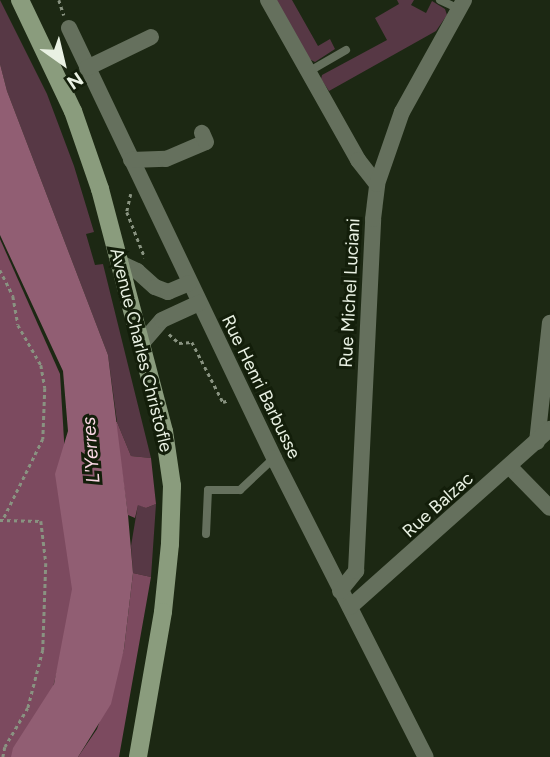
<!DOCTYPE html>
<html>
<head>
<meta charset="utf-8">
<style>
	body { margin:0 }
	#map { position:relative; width:550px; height:757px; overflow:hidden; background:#1c2813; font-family:Figtree,sans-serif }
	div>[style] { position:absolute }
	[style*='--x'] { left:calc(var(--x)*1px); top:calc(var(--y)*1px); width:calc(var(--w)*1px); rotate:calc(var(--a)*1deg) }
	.green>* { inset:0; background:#573845 }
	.forest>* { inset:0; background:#7c4a5f }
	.water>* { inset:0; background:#915e73 }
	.path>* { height:2.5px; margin-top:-1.25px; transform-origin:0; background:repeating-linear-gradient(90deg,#899381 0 3.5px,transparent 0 7px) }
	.service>* { height:8px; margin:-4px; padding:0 4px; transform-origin:4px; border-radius:4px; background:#65705d }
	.minor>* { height:16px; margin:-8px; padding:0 8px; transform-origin:8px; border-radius:8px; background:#65705d }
	.secondary>* { height:18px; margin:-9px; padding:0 9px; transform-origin:9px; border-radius:9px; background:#8a9c7d }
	span { translate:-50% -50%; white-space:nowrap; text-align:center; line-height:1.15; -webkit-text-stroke:6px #131e0a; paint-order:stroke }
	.street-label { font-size:18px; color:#e9f1e3 }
	.water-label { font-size:19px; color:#f9d7e4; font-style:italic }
	.north { position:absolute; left:28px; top:28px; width:70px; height:70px; -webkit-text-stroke:5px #131e0a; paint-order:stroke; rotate:146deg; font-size:19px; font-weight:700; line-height:28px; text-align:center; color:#e9f1e3 }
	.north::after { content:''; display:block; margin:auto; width:24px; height:32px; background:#e9f1e3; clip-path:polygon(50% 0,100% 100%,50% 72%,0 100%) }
</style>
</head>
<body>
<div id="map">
	<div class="green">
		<div style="clip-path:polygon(0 0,47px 94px,74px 166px,94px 232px,86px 234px,95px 265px,103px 264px,151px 458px,131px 456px,117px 422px,108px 355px,7px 91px,0 64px)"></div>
		<div style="clip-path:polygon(276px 0,292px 0,318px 46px,330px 39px,335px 49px,315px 62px,309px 59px)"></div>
		<div style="clip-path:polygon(397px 0,414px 0,411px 5px,426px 13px,432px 1px,445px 9px,447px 15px,436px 31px,329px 91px,321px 79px,322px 75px,387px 40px,375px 18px,399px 4px)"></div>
		<div style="clip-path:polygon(138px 504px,146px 508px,156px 504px,151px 577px,133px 573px,131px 546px)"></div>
	</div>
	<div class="forest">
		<div style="clip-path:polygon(0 239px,60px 374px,74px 604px,50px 699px,17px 757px,0 757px)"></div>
		<div style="clip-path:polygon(115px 422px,117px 422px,131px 456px,151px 458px,156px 504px,146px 508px,138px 505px,135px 518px,128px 515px)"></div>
		<div style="clip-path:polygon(133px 573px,151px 577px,119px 757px,78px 757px,97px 729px,124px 649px)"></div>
	</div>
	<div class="water">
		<div style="clip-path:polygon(0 64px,7px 91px,108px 355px,128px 515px,133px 573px,124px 649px,111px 704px,78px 757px,11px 757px,13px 748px,54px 684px,72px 589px,55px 474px,68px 431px,63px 371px,0 235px)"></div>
	</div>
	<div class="path">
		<div style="--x:59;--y:0;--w:16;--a:72"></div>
		<div style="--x:131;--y:194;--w:18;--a:103"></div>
		<div style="--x:127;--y:212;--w:49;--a:68.6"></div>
		<div style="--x:0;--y:270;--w:29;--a:63"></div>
		<div style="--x:13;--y:296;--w:29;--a:80"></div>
		<div style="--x:18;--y:325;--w:46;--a:60.1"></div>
		<div style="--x:41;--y:365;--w:23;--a:80"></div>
		<div style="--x:45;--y:388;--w:51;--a:92.2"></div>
		<div style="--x:43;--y:439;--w:88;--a:116.3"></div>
		<div style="--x:169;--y:334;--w:13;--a:42"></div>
		<div style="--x:179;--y:343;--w:13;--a:-4"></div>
		<div style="--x:192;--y:342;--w:68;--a:62.7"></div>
		<div style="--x:223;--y:402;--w:6;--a:-18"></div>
		<div style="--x:0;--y:520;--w:41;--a:1.4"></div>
		<div style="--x:41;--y:521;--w:42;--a:83.2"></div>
		<div style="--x:46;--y:563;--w:87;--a:92"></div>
		<div style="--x:43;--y:650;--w:60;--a:104.5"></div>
		<div style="--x:28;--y:708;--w:45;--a:120.5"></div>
		<div style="--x:5;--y:747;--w:10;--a:101"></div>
	</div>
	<div class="service">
		<div style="--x:440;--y:0;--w:21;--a:25"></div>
		<div style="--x:308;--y:72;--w:44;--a:-30.1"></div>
		<div style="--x:206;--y:534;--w:44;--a:-87.4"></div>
		<div style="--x:208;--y:490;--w:32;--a:0"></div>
		<div style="--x:240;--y:490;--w:47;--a:-43.3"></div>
	</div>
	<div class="minor">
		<div style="--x:268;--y:0;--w:184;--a:60.6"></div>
		<div style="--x:358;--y:160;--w:31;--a:52"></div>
		<div style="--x:69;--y:28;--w:476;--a:64.5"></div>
		<div style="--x:274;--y:458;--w:335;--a:63.1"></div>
		<div style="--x:87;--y:68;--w:71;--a:-25.8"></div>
		<div style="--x:131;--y:160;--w:35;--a:-2"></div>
		<div style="--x:166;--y:159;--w:43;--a:-23"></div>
		<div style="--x:206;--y:142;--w:10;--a:-114"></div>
		<div style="--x:120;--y:263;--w:19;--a:25"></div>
		<div style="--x:137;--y:271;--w:24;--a:42"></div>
		<div style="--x:155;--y:287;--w:14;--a:21"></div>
		<div style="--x:168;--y:292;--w:23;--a:-23"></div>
		<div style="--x:142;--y:343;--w:30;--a:-49"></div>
		<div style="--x:162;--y:320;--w:41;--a:-24.7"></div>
		<div style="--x:537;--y:442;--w:120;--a:-83.8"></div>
		<div style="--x:510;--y:467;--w:57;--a:45.7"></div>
		<div style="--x:340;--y:591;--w:26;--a:-51"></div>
		<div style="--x:356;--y:571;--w:352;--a:-87.2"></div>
		<div style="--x:373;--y:219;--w:35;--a:-83"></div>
		<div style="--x:377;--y:184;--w:76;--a:-70.9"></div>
		<div style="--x:402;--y:112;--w:128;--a:-61"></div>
		<div style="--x:350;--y:607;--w:268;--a:-41.7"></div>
	</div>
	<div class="secondary">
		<div style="--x:20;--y:0;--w:123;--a:64.5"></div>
		<div style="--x:73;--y:111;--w:83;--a:70.9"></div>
		<div style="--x:100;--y:189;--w:250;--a:75.2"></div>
		<div style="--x:164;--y:431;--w:56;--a:81.7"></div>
		<div style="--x:172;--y:486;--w:58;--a:92"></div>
		<div style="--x:170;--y:544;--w:68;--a:95.9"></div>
		<div style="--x:163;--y:612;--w:147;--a:99.8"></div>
	</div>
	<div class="street-label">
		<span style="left:350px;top:293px;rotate:-87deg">Rue Michel Luciani</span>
		<span style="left:141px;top:350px;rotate:76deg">Avenue Charles Christofle</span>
		<span style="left:261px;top:387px;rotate:64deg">Rue Henri Barbusse</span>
		<span style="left:438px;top:505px;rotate:-42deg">Rue Balzac</span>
	</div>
	<div class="water-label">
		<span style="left:91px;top:450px;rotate:-94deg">L'Yerres</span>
	</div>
	<div class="north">N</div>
</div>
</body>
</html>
